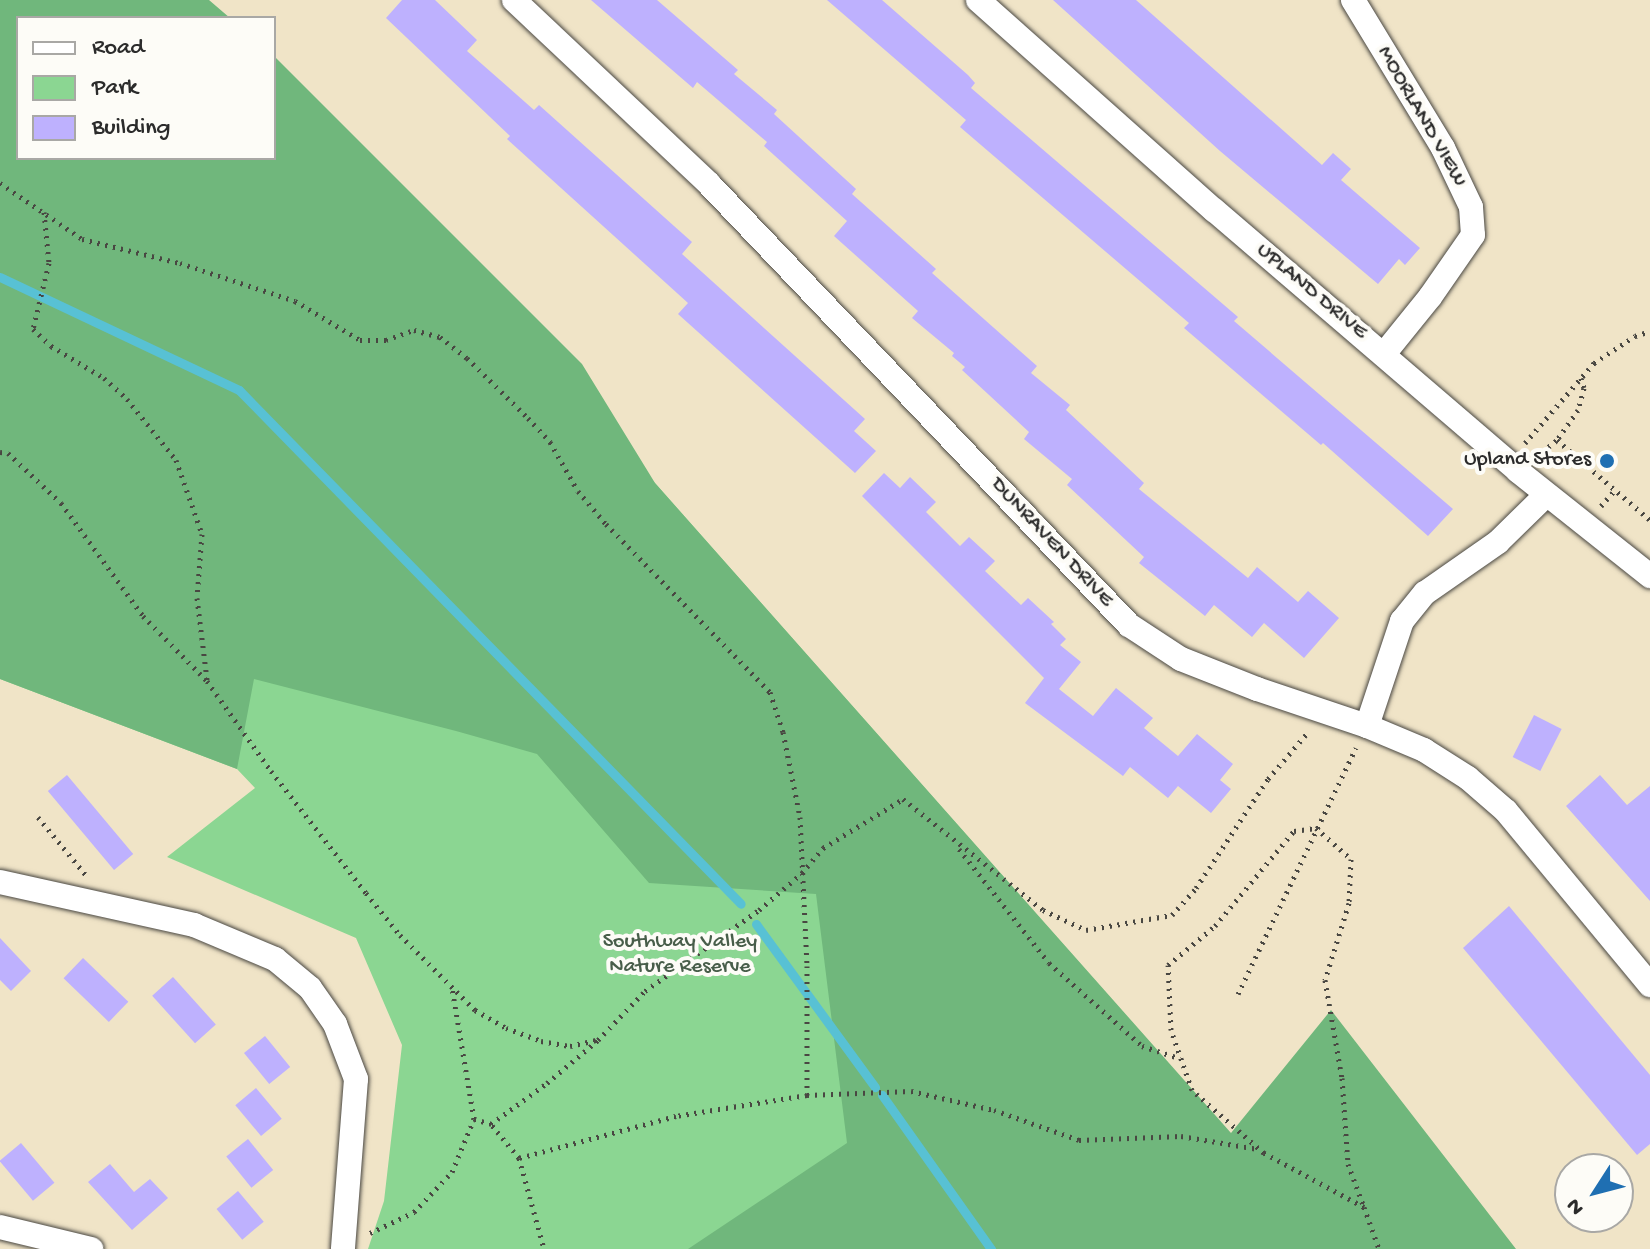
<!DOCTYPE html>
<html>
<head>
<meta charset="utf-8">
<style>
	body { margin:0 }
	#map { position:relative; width:1650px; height:1249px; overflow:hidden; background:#f0e4c7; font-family:"Gochi Hand",sans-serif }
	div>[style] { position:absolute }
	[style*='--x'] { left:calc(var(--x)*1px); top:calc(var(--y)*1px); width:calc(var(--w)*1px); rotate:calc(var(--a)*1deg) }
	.green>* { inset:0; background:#8bd692 }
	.forest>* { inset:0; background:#70b77c }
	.stream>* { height:9px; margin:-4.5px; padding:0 4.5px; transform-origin:4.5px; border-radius:4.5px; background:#58c1d4 }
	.building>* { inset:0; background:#beb1fe; transform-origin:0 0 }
	.path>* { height:5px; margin-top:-2.5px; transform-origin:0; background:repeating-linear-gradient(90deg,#494742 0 2px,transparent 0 8px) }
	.roads { filter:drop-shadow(0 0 2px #494742) drop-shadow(0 0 2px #494742) }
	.street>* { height:24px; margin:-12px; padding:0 12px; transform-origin:12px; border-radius:12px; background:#fff }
	.dots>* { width:22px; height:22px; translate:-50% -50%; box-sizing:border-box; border:4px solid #fdfcf7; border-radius:50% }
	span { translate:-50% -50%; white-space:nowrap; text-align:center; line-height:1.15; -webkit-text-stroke:8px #fdfcf7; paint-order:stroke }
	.street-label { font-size:22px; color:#2b2b2b }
	.poi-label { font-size:22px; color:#2b2b2b }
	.right { translate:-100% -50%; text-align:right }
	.park-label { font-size:22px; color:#485e4a }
	.legend { position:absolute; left:16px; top:16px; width:260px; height:144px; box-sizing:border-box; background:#fdfcf7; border:2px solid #a9a8a5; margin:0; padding:10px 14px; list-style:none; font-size:24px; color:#2b2b2b }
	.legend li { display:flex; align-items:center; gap:16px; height:40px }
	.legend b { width:40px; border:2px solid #a9a8a5 }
	.north { position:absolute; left:1554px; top:1153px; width:80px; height:80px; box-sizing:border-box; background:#fdfcf7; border:2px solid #a9a8a5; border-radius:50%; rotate:234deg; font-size:22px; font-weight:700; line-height:32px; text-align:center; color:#2b2b2b }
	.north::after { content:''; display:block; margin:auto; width:28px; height:36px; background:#1f6fb2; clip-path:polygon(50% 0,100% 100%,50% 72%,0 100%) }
</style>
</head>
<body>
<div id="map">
	<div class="green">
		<div style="clip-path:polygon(0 0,18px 18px,18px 158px,274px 158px,570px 387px,1231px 1134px,1112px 1249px,368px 1249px,384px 1201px,402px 1045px,356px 938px,167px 857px,255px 788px,237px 769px,0 679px)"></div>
	</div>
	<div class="forest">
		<div style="clip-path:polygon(0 0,209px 0,230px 18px,18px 18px,18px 158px,274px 158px,274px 56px,582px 364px,655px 483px,1231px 1133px,1331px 1010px,1516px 1249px,688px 1249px,847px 1143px,816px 894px,649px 883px,537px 754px,456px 731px,254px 679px,237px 769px,0 679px)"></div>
	</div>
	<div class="stream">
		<div style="--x:0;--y:277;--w:264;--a:25.3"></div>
		<div style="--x:239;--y:390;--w:718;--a:45.68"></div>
		<div style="--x:756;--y:924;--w:202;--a:53.9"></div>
		<div style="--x:882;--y:1095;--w:189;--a:54.7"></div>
	</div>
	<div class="building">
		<div style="clip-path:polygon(402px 0,435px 0,477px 40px,467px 51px,534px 110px,539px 105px,674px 226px,692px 242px,682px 254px,865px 419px,854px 431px,876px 451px,855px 473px,678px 314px,688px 303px,507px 139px,510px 136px,386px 18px)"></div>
		<div style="clip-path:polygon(591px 0,657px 0,738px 70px,734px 74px,777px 110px,774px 114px,856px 189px,852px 194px,936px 269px,932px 273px,1037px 366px,1031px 373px,1070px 405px,1066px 410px,1144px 483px,1139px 489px,1248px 578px,1257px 567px,1298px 602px,1308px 591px,1339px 618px,1304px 658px,1264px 623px,1252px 637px,1214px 605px,1205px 616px,1139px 563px,1144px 557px,1067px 485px,1072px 479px,1024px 439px,1029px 432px,962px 370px,965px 367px,952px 356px,954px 353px,912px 318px,918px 311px,834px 236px,847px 221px,764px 146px,767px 142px,697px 82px,693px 88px)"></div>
		<div style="clip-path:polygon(827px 0,882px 0,968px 75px,975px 83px,971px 88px,1238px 317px,1234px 321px,1453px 509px,1428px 536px,1323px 443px,1321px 445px,1184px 328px,1189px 323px,960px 127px,966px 120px)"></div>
		<div style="clip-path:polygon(1053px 0,1136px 0,1322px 165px,1333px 153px,1351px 169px,1341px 180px,1420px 248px,1405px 265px,1399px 259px,1378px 284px,1220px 151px)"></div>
		<div style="clip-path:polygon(884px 473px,900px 488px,910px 477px,936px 502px,926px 512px,960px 546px,969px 537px,995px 561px,985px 571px,1021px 605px,1028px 598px,1054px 622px,1051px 624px,1066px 639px,1060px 645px,1081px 662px,1059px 689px,1093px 716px,1116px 688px,1153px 718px,1144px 728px,1178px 756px,1197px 734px,1233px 764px,1220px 780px,1231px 789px,1211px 813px,1178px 786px,1168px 798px,1130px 767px,1123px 776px,1025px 703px,1044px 678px,862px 496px)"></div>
		<div style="left:1534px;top:715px;width:31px;height:47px;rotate:27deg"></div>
		<div style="left:67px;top:775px;width:103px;height:25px;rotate:50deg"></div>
		<div style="clip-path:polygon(1600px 775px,1627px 805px,1650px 786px,1650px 901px,1566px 806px)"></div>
		<div style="clip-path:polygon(1509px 906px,1650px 1075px,1650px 1144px,1637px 1155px,1463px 948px)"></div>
		<div style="clip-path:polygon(0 938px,31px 971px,11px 991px,0 980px)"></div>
		<div style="left:83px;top:958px;width:63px;height:28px;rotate:44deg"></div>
		<div style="left:173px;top:977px;width:64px;height:28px;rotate:48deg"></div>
		<div style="left:265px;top:1036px;width:40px;height:27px;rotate:51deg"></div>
		<div style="left:256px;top:1088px;width:40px;height:27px;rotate:50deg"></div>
		<div style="left:248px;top:1139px;width:40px;height:28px;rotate:51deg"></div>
		<div style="left:21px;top:1143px;width:52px;height:28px;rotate:50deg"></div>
		<div style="clip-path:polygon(110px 1164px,134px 1192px,150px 1179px,168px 1198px,132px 1230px,88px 1182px)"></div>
		<div style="left:238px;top:1191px;width:40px;height:28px;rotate:50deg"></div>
	</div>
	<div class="path">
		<div style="--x:0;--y:183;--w:99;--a:34.3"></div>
		<div style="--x:82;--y:239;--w:101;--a:13.8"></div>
		<div style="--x:180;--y:263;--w:121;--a:18.3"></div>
		<div style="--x:295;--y:301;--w:76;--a:31"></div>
		<div style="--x:360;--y:340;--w:26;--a:0"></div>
		<div style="--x:386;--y:340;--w:30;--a:-20"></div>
		<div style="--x:414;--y:330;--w:27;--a:15"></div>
		<div style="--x:440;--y:337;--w:34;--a:38"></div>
		<div style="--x:467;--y:358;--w:86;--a:44.5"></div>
		<div style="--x:528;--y:418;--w:33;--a:47"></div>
		<div style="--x:550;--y:442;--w:56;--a:60.3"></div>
		<div style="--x:578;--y:491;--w:43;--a:49.7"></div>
		<div style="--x:606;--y:524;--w:235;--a:45.7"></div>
		<div style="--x:770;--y:692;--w:42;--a:72"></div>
		<div style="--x:783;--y:732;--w:87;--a:78.7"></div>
		<div style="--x:800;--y:817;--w:149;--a:87.3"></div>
		<div style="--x:807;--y:966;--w:129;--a:90"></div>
		<div style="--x:807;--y:1095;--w:133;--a:170.9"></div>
		<div style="--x:676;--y:1116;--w:163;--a:165"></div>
		<div style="--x:519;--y:1158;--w:44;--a:-129.5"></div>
		<div style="--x:44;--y:212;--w:51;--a:84.4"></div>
		<div style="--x:49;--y:263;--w:68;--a:103.6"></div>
		<div style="--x:33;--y:329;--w:25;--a:43"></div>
		<div style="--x:51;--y:346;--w:62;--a:31.1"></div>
		<div style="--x:104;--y:378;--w:31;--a:42"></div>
		<div style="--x:127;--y:399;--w:78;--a:51.2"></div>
		<div style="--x:176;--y:460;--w:78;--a:70.6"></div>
		<div style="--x:202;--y:534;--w:64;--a:94.5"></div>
		<div style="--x:197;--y:598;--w:83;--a:83"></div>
		<div style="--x:1581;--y:378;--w:10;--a:73"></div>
		<div style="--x:1584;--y:388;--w:23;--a:105"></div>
		<div style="--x:1578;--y:410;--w:37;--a:125"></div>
		<div style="--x:1557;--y:440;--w:123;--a:40.7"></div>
		<div style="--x:1525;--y:443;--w:106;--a:-49.2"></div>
		<div style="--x:1594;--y:363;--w:49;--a:-33.4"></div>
		<div style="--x:1635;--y:336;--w:16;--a:-18"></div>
		<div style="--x:0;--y:452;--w:8;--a:7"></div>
		<div style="--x:8;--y:453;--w:73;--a:43.3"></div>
		<div style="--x:61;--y:503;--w:140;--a:54"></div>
		<div style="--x:143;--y:616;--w:91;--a:45.4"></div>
		<div style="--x:207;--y:681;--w:110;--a:54.6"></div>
		<div style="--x:271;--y:771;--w:155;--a:52.1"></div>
		<div style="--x:366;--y:893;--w:54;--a:51"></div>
		<div style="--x:400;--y:935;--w:106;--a:45"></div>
		<div style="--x:475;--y:1010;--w:36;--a:30"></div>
		<div style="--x:506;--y:1028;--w:37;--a:20"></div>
		<div style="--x:541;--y:1041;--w:29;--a:10"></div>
		<div style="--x:570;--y:1046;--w:28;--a:-13"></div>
		<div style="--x:1536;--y:457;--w:27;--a:-39"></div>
		<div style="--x:1601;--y:506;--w:20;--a:-49"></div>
		<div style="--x:38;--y:817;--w:75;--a:50.4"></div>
		<div style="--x:959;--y:849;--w:145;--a:51.7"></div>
		<div style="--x:1049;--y:963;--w:125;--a:41.7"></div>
		<div style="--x:1142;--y:1046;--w:40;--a:18"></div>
		<div style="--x:1238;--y:994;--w:273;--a:-64.4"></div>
		<div style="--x:807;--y:1095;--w:104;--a:-2.2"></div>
		<div style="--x:911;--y:1091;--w:85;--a:12.9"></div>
		<div style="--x:994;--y:1110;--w:90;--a:19.4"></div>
		<div style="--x:1079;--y:1140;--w:102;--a:-2.2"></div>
		<div style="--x:1181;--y:1136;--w:78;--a:9.6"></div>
		<div style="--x:474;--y:1119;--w:18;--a:16"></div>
		<div style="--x:491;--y:1124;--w:69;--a:-36.2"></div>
		<div style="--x:547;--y:1083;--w:67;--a:-40.1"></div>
		<div style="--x:598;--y:1040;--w:68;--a:-46.2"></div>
		<div style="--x:645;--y:991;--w:140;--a:-35.4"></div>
		<div style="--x:759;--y:910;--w:57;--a:-40.7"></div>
		<div style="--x:802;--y:873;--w:33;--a:-50"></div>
		<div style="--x:823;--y:848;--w:94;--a:-31.5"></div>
		<div style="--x:903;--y:799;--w:179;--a:38.4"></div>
		<div style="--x:1043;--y:910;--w:47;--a:24.9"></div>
		<div style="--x:1086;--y:930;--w:87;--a:-9.9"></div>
		<div style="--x:1172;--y:915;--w:36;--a:-48"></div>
		<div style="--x:1196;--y:888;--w:131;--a:-56.6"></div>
		<div style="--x:1268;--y:779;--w:63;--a:-49.5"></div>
		<div style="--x:519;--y:1158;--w:94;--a:74.6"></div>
		<div style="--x:1364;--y:1207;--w:114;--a:-151.6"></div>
		<div style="--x:1264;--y:1153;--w:96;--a:-138.8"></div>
		<div style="--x:1192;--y:1090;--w:64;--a:-109.3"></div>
		<div style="--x:1171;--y:1030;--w:65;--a:-92.6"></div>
		<div style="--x:1168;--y:965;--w:61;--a:-39.7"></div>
		<div style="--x:1215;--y:926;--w:124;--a:-50.3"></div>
		<div style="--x:1294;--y:831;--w:22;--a:-8"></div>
		<div style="--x:1316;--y:828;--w:47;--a:41.5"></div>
		<div style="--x:1351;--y:859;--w:44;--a:92.6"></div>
		<div style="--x:1349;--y:903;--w:81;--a:107.3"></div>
		<div style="--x:1325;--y:980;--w:99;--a:80.2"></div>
		<div style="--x:1342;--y:1078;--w:86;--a:86"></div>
		<div style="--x:1348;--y:1164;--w:46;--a:69.6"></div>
		<div style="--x:1364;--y:1207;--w:45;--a:70.3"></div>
		<div style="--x:370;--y:1233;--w:49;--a:-25.5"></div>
		<div style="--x:414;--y:1212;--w:55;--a:-46.5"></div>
		<div style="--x:452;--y:1172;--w:57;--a:-67.5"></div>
		<div style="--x:474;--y:1119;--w:133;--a:-99.5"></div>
	</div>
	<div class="roads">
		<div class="street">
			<div style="--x:514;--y:0;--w:268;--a:43.3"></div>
			<div style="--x:709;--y:184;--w:609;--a:46.4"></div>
			<div style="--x:1129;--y:625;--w:62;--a:33.2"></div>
			<div style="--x:1181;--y:659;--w:82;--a:21.5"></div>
			<div style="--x:1257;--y:689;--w:116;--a:18.6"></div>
			<div style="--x:1367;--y:726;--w:62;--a:22.8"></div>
			<div style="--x:1424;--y:750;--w:52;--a:32.5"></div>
			<div style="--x:1468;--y:778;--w:50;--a:41"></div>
			<div style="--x:1506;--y:811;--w:226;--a:50.4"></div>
			<div style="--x:978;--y:0;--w:316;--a:41.7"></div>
			<div style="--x:1214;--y:210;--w:401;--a:40.6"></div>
			<div style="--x:1518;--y:471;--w:169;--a:38.5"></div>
			<div style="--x:1353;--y:0;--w:173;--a:58.7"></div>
			<div style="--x:1443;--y:148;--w:65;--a:64.6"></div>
			<div style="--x:1471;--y:207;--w:28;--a:86"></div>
			<div style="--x:1473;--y:235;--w:75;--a:124.7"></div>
			<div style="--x:1430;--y:297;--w:73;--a:128.9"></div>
			<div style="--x:1367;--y:726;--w:111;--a:-71.6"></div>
			<div style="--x:1402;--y:621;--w:36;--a:-51"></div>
			<div style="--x:1425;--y:593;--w:89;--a:-34.9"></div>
			<div style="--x:1498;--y:542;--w:67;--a:-44.4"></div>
			<div style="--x:0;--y:882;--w:199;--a:12.5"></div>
			<div style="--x:194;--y:925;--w:88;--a:22.8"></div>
			<div style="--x:275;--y:959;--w:45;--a:39.6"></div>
			<div style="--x:310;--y:988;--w:44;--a:55.2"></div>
			<div style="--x:335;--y:1024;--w:59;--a:69.1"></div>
			<div style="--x:356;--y:1079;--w:170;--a:94.4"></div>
			<div style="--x:0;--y:1227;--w:94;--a:13.6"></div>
		</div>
	</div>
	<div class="dots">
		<div style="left:1607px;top:461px;background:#1f6fb2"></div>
	</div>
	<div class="street-label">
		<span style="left:1421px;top:117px;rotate:60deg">MOORLAND VIEW</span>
		<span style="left:1311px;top:292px;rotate:40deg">UPLAND DRIVE</span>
		<span style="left:1051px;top:543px;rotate:47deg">DUNRAVEN DRIVE</span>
	</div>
	<div class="poi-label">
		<span class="right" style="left:1591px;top:461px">Upland Stores</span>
	</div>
	<div class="park-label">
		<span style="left:680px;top:955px">Southway Valley<br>Nature Reserve</span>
	</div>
	<ul class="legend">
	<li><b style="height:10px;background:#fff"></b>Road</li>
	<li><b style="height:22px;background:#8bd692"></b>Park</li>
	<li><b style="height:22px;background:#beb1fe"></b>Building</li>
	</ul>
	<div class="north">N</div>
</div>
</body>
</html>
